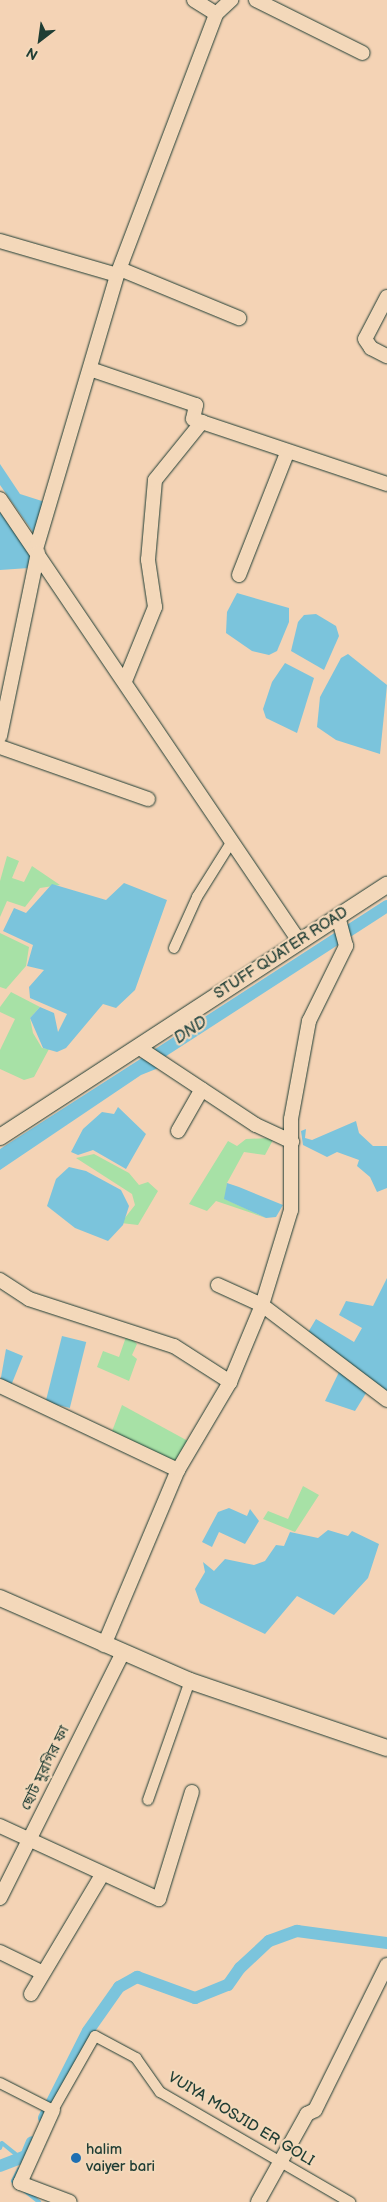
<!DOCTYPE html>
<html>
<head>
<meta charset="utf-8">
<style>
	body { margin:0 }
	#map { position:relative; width:387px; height:2202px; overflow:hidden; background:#f4d3b5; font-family:"Balsamiq Sans","Noto Sans Bengali",sans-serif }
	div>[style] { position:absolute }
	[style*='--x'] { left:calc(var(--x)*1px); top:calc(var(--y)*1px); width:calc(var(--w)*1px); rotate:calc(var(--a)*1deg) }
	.green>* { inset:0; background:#a7e1a6 }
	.water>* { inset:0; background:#7bc4dc; transform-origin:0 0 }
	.stream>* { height:4px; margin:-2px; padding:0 2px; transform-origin:2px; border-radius:2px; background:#7bc4dc }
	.canal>* { height:12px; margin:-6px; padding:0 6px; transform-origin:6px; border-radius:6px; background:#7bc4dc }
	.roads { filter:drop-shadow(0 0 1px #1f3d34) drop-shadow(0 0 1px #1f3d34) }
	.pedestrian>* { height:10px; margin:-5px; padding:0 5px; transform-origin:5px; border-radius:5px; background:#f3d8ba }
	.minor>* { height:14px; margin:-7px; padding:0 7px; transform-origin:7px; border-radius:7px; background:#f3d8ba }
	.tertiary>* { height:16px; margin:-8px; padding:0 8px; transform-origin:8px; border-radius:8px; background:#f3d8ba }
	.dots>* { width:14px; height:14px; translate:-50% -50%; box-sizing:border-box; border:2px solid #f3d8ba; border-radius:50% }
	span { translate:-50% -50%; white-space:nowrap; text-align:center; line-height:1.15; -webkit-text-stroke:4.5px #f3d8ba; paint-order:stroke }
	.street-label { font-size:15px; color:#1f3d34 }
	.poi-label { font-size:15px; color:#1f3d34 }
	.left { translate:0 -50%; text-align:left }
	.water-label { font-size:16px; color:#284a45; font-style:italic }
	.north { position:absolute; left:15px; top:15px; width:50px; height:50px; -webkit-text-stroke:4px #f3d8ba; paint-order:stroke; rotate:210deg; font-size:14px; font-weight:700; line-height:20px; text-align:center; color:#1f3d34 }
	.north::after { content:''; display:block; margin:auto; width:18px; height:22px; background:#1f3d34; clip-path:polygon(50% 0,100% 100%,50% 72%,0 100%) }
</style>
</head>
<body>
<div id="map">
	<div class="green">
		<div style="clip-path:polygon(7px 856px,19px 861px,12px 878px,24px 882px,32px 866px,60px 885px,40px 888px,25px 907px,7px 901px,0 917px,0 881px)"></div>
		<div style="clip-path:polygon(0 933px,29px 947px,26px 966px,6px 989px,0 987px)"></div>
		<div style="clip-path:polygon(11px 992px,40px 1007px,30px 1018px,33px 1033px,42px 1048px,49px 1049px,34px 1077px,24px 1080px,0 1069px,0 1050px,15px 1019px,0 1012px,0 1007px)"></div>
		<div style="clip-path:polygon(269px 1138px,273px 1140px,265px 1155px,244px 1152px,227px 1183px,225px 1199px,266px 1218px,216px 1201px,207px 1211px,189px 1204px,228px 1141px,237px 1146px,246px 1139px)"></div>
		<div style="clip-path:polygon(94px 1154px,129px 1173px,139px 1185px,148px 1182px,158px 1191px,138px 1225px,121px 1223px,135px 1205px,132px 1194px,76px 1158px)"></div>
		<div style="clip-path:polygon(127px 1334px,137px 1344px,132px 1355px,137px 1359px,129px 1381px,97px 1367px,103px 1351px,119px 1357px)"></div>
		<div style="clip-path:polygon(122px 1405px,188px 1441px,175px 1465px,111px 1434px)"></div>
		<div style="clip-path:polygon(303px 1486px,319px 1495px,295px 1532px,263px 1519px,268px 1511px,288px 1519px)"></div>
	</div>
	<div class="water">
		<div style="clip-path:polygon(0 464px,20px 494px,45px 502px,35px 535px,0 485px)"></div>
		<div style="clip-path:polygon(0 512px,33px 559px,29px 568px,0 570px)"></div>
		<div style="clip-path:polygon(237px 593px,289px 608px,289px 622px,277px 651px,269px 655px,252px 651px,226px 633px,227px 612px)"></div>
		<div style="clip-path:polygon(316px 614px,336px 626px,339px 636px,324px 670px,291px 651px,298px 622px,304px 615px)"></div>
		<div style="clip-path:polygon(348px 654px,387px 685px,380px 754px,336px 740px,317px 727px,320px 697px,341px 658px)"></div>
		<div style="clip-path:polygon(285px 663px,314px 678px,297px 733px,266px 718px,263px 709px,272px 682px)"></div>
		<div style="clip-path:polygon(124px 883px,167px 900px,135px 990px,116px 1008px,103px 1004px,66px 1048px,57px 1052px,43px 1048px,30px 1018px,40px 1007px,54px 1013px,58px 1032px,67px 1014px,30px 998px,29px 987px,44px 970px,27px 966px,33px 945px,3px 931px,14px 908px,26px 913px,52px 884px,106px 900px)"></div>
		<div style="clip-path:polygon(145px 1056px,161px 1067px,141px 1075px,0 1170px,0 1149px)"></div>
		<div style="clip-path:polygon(118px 1107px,146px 1134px,126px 1169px,93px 1150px,78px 1155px,71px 1152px,83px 1129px,102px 1112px,114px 1114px)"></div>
		<div style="clip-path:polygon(356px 1121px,359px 1133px,373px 1146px,387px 1146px,387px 1188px,377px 1192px,370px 1177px,357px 1166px,359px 1160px,337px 1152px,327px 1157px,303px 1145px,301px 1131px,306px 1129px,305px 1138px,312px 1140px)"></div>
		<div style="clip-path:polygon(69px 1167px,86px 1171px,121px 1190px,129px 1206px,123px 1225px,108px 1241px,75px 1228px,47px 1206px,56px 1179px)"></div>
		<div style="clip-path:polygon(227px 1183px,239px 1187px,283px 1205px,276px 1217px,266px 1218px,224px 1199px)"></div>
		<div style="clip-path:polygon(387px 1278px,387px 1393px,307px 1334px,316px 1319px,354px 1342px,362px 1328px,339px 1315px,346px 1301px,373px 1306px)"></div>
		<div style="left:62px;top:1336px;width:25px;height:68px;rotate:14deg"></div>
		<div style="clip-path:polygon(6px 1349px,23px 1356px,10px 1388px,0 1383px)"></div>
		<div style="clip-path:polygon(340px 1370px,368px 1390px,355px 1411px,325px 1401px)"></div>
		<div style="clip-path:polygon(229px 1508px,247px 1516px,250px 1509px,259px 1521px,245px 1544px,219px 1532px,212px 1547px,202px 1542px,218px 1512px)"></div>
		<div style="clip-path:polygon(328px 1530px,348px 1536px,352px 1531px,379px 1544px,368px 1578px,334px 1615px,297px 1596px,265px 1634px,200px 1603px,195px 1589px,205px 1572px,203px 1562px,214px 1571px,225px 1559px,254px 1565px,265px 1561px,276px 1545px,284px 1546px,290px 1532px,318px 1538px)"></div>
	</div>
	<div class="stream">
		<div style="--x:0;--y:2148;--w:5;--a:-68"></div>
		<div style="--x:2;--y:2143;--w:28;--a:39"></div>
		<div style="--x:16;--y:2184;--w:4;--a:-135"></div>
		<div style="--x:13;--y:2181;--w:13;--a:-63"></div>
		<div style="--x:25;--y:2191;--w:18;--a:38"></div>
	</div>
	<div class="canal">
		<div style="--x:146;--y:1062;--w:287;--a:-32.9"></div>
		<div style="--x:44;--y:2118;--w:97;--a:-63.2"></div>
		<div style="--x:88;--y:2031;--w:54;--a:-54.8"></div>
		<div style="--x:119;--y:1987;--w:21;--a:-29"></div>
		<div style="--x:137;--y:1977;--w:62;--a:19.9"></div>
		<div style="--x:195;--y:1998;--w:35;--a:-22"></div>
		<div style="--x:228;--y:1985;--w:21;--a:-55"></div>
		<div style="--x:240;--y:1968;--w:40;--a:-43"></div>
		<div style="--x:269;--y:1941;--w:30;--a:-20"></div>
		<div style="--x:297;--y:1931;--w:91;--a:7.6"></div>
		<div style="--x:0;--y:2166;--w:28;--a:-21"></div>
		<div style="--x:26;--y:2156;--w:15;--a:-67"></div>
	</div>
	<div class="roads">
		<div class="pedestrian">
			<div style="--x:174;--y:948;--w:56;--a:-65.7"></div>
			<div style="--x:197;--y:897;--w:66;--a:-58"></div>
			<div style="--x:148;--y:1800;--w:126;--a:-70.6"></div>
			<div style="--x:0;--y:2083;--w:59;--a:27"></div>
			<div style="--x:53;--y:2110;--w:85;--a:-60.4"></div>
			<div style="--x:95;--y:2036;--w:47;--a:28.2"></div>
			<div style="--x:136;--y:2058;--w:42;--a:54.8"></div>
			<div style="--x:160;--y:2092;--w:220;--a:30.1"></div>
		</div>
		<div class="minor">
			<div style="--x:194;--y:0;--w:26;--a:32"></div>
			<div style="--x:256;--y:0;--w:119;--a:26.4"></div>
			<div style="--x:0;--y:241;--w:122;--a:16.2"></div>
			<div style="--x:120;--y:269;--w:129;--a:22.4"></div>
			<div style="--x:387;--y:297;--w:47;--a:117.6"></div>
			<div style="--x:365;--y:339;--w:11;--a:56"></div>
			<div style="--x:371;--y:348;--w:18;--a:27"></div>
			<div style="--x:90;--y:369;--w:112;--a:18.8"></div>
			<div style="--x:196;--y:405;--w:14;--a:102"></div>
			<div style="--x:193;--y:419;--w:205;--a:18.5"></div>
			<div style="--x:0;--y:499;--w:534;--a:55.92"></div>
			<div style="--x:36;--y:549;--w:286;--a:-73.5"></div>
			<div style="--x:117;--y:275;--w:279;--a:-69.2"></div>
			<div style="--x:216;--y:14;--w:21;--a:-43"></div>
			<div style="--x:239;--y:575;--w:131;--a:-68.5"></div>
			<div style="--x:125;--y:681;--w:80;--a:-67.9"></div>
			<div style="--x:155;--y:607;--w:48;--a:-98.5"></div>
			<div style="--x:148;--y:560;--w:80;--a:-85"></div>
			<div style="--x:155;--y:480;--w:75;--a:-51"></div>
			<div style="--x:0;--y:736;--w:187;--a:-78.3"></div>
			<div style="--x:0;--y:747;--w:157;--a:19.4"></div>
			<div style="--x:138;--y:1047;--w:141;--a:33.5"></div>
			<div style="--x:256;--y:1125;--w:40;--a:25"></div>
			<div style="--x:178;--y:1131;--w:48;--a:-60.3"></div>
			<div style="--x:0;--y:1280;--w:35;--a:33"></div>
			<div style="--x:29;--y:1299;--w:152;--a:18"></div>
			<div style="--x:174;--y:1346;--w:67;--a:32.7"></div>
			<div style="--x:218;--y:1285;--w:48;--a:24.4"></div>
			<div style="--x:262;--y:1305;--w:157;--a:37.2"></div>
			<div style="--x:0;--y:1386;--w:197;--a:25.3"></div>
			<div style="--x:104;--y:1645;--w:190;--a:-67.1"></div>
			<div style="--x:178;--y:1470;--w:102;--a:-59.4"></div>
			<div style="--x:230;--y:1382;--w:83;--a:-67.4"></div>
			<div style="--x:262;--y:1305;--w:99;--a:-73"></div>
			<div style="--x:291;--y:1210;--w:91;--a:-90"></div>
			<div style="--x:291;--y:1119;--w:100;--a:-79.6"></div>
			<div style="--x:309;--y:1021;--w:84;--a:-63.7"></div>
			<div style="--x:346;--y:946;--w:31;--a:-105"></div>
			<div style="--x:0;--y:1826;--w:175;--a:24.7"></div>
			<div style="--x:159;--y:1899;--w:112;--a:-72.9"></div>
			<div style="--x:0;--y:1898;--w:273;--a:-63.4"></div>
			<div style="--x:0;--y:1952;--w:46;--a:26"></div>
			<div style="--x:31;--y:1994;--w:139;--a:-59.2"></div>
			<div style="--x:53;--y:2110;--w:80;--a:114.3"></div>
			<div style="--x:20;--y:2183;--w:53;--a:20.8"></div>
			<div style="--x:258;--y:2202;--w:101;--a:-60.9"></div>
			<div style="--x:307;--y:2114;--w:9;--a:-27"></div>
			<div style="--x:315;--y:2110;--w:162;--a:-63.6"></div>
		</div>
		<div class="tertiary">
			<div style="--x:0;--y:1137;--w:462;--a:-33.1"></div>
			<div style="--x:0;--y:1598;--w:207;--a:23.6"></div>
			<div style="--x:190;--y:1681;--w:208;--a:18.8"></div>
		</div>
	</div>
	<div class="dots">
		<div style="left:76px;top:2158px;background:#1f6fb2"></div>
	</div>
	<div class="street-label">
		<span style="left:281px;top:953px;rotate:-33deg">STUFF QUATER ROAD</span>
		<span style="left:45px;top:1768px;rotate:-64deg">ছোট মুরগির ফা</span>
		<span style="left:241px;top:2119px;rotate:31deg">VUIYA MOSJID ER GOLI</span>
	</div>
	<div class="poi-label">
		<span class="left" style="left:86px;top:2158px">halim<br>vaiyer bari</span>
	</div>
	<div class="water-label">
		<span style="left:191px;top:1031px;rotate:-34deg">DND</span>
	</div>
	<div class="north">N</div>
</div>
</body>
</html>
